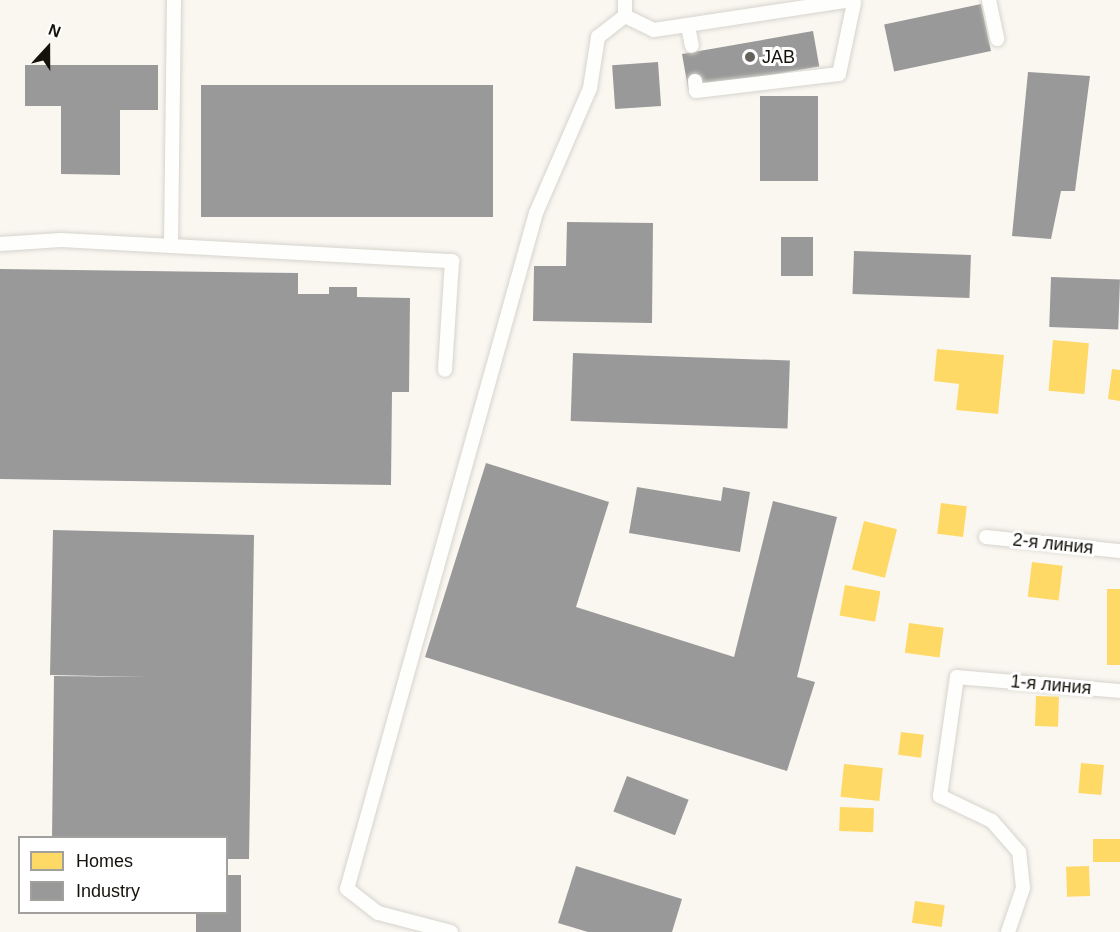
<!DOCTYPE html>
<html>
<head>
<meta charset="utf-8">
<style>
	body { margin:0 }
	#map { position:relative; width:1120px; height:932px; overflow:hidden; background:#faf7f1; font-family:Helvetica,sans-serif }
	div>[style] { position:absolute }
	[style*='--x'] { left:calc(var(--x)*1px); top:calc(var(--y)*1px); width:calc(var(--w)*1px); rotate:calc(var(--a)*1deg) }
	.homes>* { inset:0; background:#ffd966; transform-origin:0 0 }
	.industry>* { inset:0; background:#999; transform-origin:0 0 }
	.roads { filter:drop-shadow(0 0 2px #d6d4cd) drop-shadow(0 0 2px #d6d4cd) }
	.service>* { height:14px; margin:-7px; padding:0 7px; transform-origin:7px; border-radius:7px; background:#fefefd }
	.dots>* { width:16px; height:16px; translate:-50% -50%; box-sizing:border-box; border:3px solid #fff; border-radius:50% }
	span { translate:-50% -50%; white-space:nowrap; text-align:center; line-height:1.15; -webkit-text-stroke:6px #fff; paint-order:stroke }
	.poi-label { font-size:18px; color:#15110b }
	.left { translate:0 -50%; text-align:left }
	.street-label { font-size:18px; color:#15110b }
	.legend { position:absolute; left:18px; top:836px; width:210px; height:78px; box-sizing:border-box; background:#fff; border:2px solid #a1a09d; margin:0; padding:8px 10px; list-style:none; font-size:18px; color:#15110b }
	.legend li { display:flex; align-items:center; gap:12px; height:30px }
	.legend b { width:30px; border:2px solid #a1a09d }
	.north { position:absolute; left:18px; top:18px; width:60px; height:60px; -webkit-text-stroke:4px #fff; paint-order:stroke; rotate:21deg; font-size:16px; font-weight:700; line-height:24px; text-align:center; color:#15110b }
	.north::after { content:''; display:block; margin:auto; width:21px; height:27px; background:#15110b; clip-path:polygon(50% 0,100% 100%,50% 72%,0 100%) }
</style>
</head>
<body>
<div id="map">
	<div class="homes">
		<div style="left:1053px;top:340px;width:36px;height:51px;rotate:5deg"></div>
		<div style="clip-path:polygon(937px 349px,1004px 355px,998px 414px,956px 410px,959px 384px,934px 381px)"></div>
		<div style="clip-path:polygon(1112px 369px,1120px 370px,1120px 401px,1108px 399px)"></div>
		<div style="left:941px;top:503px;width:26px;height:31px;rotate:7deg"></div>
		<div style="left:864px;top:521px;width:34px;height:50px;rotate:14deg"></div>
		<div style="left:1032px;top:562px;width:31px;height:35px;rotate:7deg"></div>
		<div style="left:845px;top:585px;width:36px;height:31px;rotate:10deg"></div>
		<div style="left:1107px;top:589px;width:13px;height:76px"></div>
		<div style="left:909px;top:623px;width:35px;height:30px;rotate:8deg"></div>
		<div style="left:1036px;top:696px;width:23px;height:30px;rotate:2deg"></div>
		<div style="left:901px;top:732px;width:23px;height:23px;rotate:7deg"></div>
		<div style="left:1081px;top:763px;width:23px;height:30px;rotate:5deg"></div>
		<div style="left:844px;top:764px;width:39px;height:33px;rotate:6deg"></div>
		<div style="left:840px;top:807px;width:34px;height:24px;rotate:2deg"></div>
		<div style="left:1120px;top:839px;width:23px;height:27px;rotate:90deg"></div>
		<div style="left:1089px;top:866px;width:30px;height:23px;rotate:88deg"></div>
		<div style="left:915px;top:901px;width:30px;height:22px;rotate:8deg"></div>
	</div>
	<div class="industry">
		<div style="left:981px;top:4px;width:48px;height:99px;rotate:78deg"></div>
		<div style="left:813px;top:31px;width:36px;height:133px;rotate:80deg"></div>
		<div style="left:658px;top:62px;width:44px;height:46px;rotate:86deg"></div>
		<div style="clip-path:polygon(25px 65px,158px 65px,158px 110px,120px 110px,120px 175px,61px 174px,61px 106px,25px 106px)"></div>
		<div style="clip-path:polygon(1028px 72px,1090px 76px,1075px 191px,1061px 191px,1051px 239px,1012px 236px)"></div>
		<div style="left:201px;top:85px;width:292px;height:132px"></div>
		<div style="left:760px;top:96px;width:58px;height:85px"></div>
		<div style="clip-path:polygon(567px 222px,653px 223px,652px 323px,533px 321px,534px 266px,566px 266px)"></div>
		<div style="left:813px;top:237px;width:39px;height:32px;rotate:90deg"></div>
		<div style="left:854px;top:251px;width:117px;height:43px;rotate:2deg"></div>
		<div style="clip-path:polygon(0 269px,298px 273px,298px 294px,329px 294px,329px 287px,357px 287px,357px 297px,410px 298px,409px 392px,392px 392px,391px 485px,0 479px)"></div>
		<div style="left:1051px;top:277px;width:69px;height:50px;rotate:2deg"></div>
		<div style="left:573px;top:353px;width:217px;height:68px;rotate:2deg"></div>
		<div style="clip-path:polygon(486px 463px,609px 502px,576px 607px,734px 657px,773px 501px,837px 517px,797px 677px,815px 682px,787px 771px,425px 657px)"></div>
		<div style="clip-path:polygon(637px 487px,721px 501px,723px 487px,750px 492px,740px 552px,629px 533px)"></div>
		<div style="clip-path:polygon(53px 530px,254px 535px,249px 859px,226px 859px,226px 838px,52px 838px,54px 676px,148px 677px,50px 675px)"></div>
		<div style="left:627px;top:776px;width:66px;height:38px;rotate:21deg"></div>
		<div style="clip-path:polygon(576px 866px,682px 899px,672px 932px,588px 932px,558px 923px)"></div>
		<div style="clip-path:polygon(226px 875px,241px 875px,241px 932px,196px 932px,196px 912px,226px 912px)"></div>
	</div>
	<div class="roads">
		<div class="service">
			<div style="--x:625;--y:0;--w:16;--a:90"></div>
			<div style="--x:625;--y:16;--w:32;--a:26"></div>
			<div style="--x:654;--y:30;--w:201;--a:-8.6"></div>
			<div style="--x:989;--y:0;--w:40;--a:78"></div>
			<div style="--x:688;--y:26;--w:20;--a:79"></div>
			<div style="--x:695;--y:81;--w:10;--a:84"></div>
			<div style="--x:696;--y:91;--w:144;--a:-6.8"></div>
			<div style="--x:839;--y:74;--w:73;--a:-78.1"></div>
			<div style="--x:0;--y:244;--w:61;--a:-3.8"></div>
			<div style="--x:61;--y:240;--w:392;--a:3.1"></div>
			<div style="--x:452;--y:261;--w:109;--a:93.7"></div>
			<div style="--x:171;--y:246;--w:246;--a:-89.3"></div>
			<div style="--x:986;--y:537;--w:135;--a:6"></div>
			<div style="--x:451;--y:932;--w:75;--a:-165.4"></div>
			<div style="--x:378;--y:913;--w:39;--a:-142"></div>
			<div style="--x:347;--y:889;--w:702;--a:-74.38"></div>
			<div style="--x:536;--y:213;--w:136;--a:-66.6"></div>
			<div style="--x:590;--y:88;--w:52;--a:-81.1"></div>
			<div style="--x:598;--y:37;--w:34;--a:-38"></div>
			<div style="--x:1008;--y:932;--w:46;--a:-71.2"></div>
			<div style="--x:1023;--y:888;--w:36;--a:-96"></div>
			<div style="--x:1019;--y:852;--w:41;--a:-131.1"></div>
			<div style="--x:992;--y:821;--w:58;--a:-154.3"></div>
			<div style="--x:940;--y:796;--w:120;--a:-81.9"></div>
			<div style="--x:957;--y:677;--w:164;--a:4.9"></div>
		</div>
	</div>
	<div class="dots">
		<div style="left:750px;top:57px;background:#65625c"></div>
	</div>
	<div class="poi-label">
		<span class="left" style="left:762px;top:57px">JAB</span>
	</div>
	<div class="street-label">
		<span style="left:1053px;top:544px;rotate:6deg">2-я линия</span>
		<span style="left:1051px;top:685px;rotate:5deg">1-я линия</span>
	</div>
	<ul class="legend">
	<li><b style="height:16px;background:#ffd966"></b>Homes</li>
	<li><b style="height:16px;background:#999"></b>Industry</li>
	</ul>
	<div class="north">N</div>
</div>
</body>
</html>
